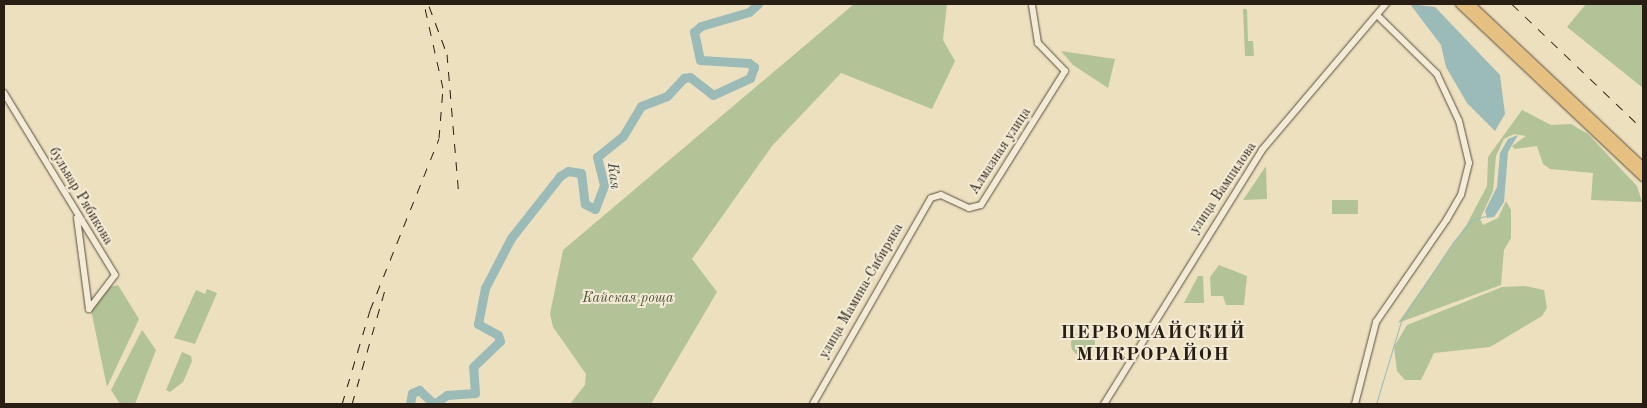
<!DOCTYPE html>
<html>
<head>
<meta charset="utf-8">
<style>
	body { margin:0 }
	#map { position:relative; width:1647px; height:408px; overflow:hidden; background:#ece0bf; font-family:"Old Standard TT",serif }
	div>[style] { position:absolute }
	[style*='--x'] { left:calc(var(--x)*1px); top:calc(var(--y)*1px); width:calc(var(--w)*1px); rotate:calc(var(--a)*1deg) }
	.green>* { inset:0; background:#b2c397; transform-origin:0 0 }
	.round { border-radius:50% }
	.water>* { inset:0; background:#9abbb8 }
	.stream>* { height:1px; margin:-0.5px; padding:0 0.5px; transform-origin:0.5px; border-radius:0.5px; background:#9abbb8 }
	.river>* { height:9px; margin:-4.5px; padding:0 4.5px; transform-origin:4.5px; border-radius:4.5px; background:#9abbb8 }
	.roads { filter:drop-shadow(0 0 1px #594e3e) drop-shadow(0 0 1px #594e3e) }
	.minor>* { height:6px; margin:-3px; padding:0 3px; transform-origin:3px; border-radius:3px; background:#f3ebd5 }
	.major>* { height:8px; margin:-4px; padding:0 4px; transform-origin:4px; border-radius:4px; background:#e6c080 }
	.rail>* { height:1px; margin-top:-0.5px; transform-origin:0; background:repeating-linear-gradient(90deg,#281e13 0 9px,transparent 0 18px) }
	span { translate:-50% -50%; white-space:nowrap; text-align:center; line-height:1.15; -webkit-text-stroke:4px #f3ebd5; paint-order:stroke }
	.street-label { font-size:14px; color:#281e13 }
	.park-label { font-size:14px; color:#51503b; font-style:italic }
	.water-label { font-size:15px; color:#4a4d45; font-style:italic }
	.district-label { font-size:19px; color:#281e13; font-weight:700; letter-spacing:1px }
	.frame { position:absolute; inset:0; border:5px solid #281e13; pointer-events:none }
</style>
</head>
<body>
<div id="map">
	<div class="green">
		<div style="clip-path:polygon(854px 4px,947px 4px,943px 40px,955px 61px,932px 109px,841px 73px,772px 146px,692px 259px,717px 292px,651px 404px,570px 404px,585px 385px,586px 374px,553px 327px,550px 314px,563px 250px)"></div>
		<div style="clip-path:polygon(1586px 4px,1643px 4px,1643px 88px,1567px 27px)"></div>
		<div style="clip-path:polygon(1243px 9px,1247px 9px,1248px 41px,1253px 41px,1254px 56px,1245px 56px)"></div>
		<div style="clip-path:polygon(1061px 51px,1115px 59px,1108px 88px,1073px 65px)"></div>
		<div style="clip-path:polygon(1522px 110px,1551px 125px,1571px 124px,1588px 134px,1637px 186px,1642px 202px,1591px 200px,1593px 173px,1550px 169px,1543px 164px,1537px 146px,1515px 149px,1512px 146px,1526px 136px,1514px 134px,1504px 139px,1496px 156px,1493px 191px,1480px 219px,1483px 225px,1498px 218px,1506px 201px,1511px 210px,1511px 238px,1504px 250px,1501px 285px,1398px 323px,1467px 224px,1487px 186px,1488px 157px)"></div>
		<div style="clip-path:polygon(1266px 166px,1267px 199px,1243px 200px)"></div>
		<div style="left:1332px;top:200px;width:26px;height:14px"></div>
		<div style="clip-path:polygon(1219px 265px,1247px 276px,1244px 305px,1226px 305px,1223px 296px,1211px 296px,1210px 277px)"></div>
		<div style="clip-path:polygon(1198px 276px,1203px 276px,1204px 303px,1184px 303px)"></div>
		<div style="clip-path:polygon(118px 285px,139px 319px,107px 387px,91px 310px,109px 287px)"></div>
		<div style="clip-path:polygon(1525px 286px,1544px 290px,1547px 308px,1542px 316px,1490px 347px,1434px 353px,1421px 380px,1405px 380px,1397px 371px,1394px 347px,1407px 325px,1502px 287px)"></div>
		<div style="clip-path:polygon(207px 289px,217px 293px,195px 344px,174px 338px,196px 290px,205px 294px)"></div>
		<div style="clip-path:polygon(142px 330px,156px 350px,135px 404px,120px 404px,111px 390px)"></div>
		<div class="round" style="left:1071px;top:332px;width:24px;height:24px"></div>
		<div style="clip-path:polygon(182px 352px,191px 356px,192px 361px,183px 382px,170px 392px,166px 390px)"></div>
	</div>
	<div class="water">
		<div style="clip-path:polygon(1410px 4px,1435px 7px,1500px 75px,1505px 114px,1495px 131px,1467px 103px,1446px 67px,1441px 45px)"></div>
		<div style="clip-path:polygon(1518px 135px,1508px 152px,1504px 202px,1494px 217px,1487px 218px,1485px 211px,1497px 187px,1500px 153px,1508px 139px)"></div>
	</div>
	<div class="stream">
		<div style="--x:1376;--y:404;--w:87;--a:-73.2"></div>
		<div style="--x:1401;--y:321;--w:95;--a:-56.6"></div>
		<div style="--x:1453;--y:242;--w:29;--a:-49"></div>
		<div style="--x:1472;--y:220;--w:14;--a:-17"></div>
	</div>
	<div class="river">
		<div style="--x:410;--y:404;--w:11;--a:-80"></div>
		<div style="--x:412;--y:393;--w:8;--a:-23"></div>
		<div style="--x:419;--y:390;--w:21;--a:43"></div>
		<div style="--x:434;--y:404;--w:16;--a:-35"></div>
		<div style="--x:447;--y:395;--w:28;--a:-4"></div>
		<div style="--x:475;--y:393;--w:26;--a:-94"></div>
		<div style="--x:473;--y:367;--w:37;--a:-44"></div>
		<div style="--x:500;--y:341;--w:6;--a:-108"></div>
		<div style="--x:498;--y:335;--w:23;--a:-151"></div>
		<div style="--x:478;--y:324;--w:37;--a:-79"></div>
		<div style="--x:485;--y:288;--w:56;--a:-62.5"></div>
		<div style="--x:511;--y:238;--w:79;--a:-51.7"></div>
		<div style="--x:560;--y:176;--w:9;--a:-32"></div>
		<div style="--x:568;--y:171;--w:13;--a:9"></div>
		<div style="--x:581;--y:173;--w:31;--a:83"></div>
		<div style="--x:585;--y:204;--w:11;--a:27"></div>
		<div style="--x:595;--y:209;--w:26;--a:-69"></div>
		<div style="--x:604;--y:185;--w:29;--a:-104"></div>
		<div style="--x:597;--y:157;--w:33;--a:-39"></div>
		<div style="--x:623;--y:136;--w:35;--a:-59"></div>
		<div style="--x:641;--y:106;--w:28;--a:-21"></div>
		<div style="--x:667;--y:96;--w:25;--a:-47"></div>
		<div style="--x:684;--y:78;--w:6;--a:-9"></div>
		<div style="--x:690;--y:77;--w:29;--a:38"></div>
		<div style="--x:713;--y:95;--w:41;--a:-24.7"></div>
		<div style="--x:750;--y:78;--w:12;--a:-70"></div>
		<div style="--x:754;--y:67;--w:6;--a:-141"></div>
		<div style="--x:749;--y:63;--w:49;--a:-176.5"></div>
		<div style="--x:700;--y:60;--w:29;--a:-102"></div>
		<div style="--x:694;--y:32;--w:9;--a:-41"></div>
		<div style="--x:701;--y:26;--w:50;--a:-16.3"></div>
		<div style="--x:749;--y:12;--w:12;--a:-42"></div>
	</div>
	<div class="roads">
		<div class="minor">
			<div style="--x:4;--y:93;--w:213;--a:58.6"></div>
			<div style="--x:115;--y:275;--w:43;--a:127.4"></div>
			<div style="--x:77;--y:218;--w:92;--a:82.5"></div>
			<div style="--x:813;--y:404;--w:237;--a:-60.2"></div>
			<div style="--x:931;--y:198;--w:10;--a:-17"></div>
			<div style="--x:941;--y:195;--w:31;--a:25"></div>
			<div style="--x:969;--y:208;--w:12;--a:-14"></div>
			<div style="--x:981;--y:205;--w:158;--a:-57.9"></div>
			<div style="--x:1065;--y:71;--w:39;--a:-134"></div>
			<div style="--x:1038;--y:43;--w:39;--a:-99"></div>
			<div style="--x:1104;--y:404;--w:299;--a:-58.1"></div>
			<div style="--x:1262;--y:150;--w:192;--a:-49.7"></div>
			<div style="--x:1355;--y:404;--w:85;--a:-75.6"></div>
			<div style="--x:1376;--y:322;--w:125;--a:-55.4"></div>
			<div style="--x:1447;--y:219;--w:28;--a:-60"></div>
			<div style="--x:1461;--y:195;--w:33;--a:-76"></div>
			<div style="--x:1469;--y:163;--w:43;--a:-103.4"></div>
			<div style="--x:1459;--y:121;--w:52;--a:-115.1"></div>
			<div style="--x:1437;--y:74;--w:84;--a:-135.5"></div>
		</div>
		<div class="major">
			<div style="--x:1460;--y:4;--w:252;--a:43.4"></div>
			<div style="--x:1470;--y:4;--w:238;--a:43.3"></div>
		</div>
	</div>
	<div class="rail">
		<div style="--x:1512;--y:4;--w:181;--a:43.7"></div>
		<div style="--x:429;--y:6;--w:51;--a:69.4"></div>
		<div style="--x:447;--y:54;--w:144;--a:85.2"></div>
		<div style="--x:342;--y:404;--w:98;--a:-73.4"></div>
		<div style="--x:370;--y:310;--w:185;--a:-68.1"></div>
		<div style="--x:439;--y:138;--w:50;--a:-85.4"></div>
		<div style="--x:443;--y:88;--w:86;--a:-102.7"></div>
		<div style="--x:352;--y:404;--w:119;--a:-73.9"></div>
	</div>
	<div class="street-label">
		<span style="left:1000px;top:151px;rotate:-57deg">Алмазная улица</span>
		<span style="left:1223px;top:188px;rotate:-56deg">улица Вампилова</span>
		<span style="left:81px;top:196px;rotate:59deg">бульвар Рябикова</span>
		<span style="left:861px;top:291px;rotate:-60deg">улица Мамина-Сибиряка</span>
	</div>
	<div class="park-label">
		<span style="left:628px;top:298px">Кайская роща</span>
	</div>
	<div class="water-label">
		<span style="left:613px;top:176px;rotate:83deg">Кая</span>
	</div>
	<div class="district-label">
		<span style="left:1153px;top:345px">ПЕРВОМАЙСКИЙ<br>МИКРОРАЙОН</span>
	</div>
	<div class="frame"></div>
</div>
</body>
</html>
